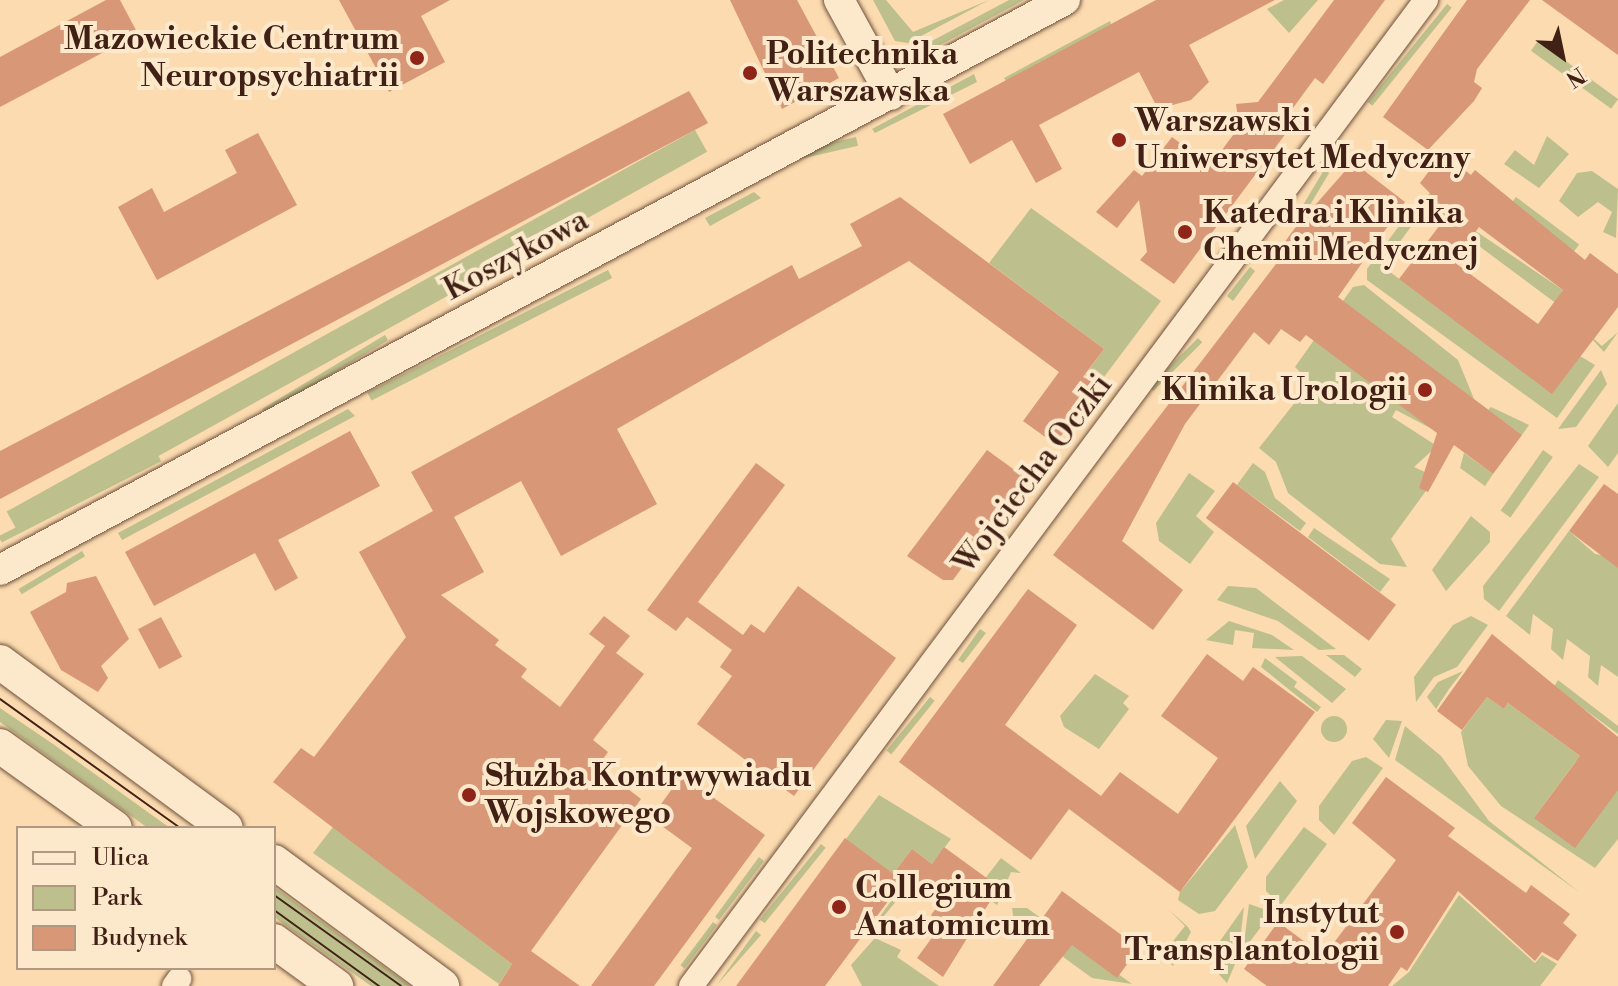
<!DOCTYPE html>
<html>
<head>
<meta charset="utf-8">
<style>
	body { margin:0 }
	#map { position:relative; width:1618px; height:986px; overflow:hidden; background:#fbdbaf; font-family:"Libre Bodoni",serif }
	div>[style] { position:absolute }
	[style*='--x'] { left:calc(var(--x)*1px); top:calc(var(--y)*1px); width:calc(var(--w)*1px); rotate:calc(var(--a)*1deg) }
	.green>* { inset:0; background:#bdc08c; transform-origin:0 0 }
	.round { border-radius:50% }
	.building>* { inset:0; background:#d89777; transform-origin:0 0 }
	.roads { filter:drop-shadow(0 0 2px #70503c) drop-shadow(0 0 2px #70503c) }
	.minor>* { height:24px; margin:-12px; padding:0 12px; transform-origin:12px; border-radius:12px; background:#fce8cb }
	.tertiary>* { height:30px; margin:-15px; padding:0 15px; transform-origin:15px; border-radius:15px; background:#fce8cb }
	.secondary>* { height:34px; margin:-17px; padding:0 17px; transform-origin:17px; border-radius:17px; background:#fce8cb }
	.tram>* { height:2px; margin:-1px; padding:0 1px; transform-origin:1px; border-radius:1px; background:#412116 }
	.dots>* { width:22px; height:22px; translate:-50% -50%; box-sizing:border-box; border:4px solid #fce8cb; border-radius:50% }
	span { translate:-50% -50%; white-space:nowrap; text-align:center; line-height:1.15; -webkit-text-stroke:8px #fce8cb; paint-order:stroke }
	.poi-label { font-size:32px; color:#412116; font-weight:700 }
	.right { translate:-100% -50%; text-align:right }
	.left { translate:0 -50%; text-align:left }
	.street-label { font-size:32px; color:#412116 }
	.legend { position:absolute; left:16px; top:826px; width:260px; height:144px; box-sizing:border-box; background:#fce8cb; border:2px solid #b19883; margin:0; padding:10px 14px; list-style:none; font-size:24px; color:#412116 }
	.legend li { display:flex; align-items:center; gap:16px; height:40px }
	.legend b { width:40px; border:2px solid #b19883 }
	.north { position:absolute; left:1522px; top:16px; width:80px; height:80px; -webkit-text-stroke:6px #fce8cb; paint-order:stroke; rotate:147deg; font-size:22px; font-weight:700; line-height:32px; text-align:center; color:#412116 }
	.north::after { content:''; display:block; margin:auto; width:28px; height:36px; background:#412116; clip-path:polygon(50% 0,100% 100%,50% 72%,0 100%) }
</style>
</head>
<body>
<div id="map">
	<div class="green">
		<div style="clip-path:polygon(873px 0,886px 0,913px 32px,989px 0,908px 43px,895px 41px)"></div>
		<div style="clip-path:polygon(1009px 0,1024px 0,916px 58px,913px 51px)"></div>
		<div style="clip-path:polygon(1284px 0,1318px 0,1289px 33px,1267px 9px)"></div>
		<div style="left:1447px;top:4px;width:6px;height:126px;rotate:39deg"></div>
		<div style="clip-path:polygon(1110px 21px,1112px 27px,1007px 82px,1004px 78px)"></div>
		<div style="left:1538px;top:41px;width:52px;height:12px;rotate:36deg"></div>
		<div style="clip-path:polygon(974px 74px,977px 82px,875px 133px,872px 129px)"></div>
		<div style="left:1585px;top:75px;width:41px;height:12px;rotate:36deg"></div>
		<div style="left:695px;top:130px;width:25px;height:787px;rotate:61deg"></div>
		<div style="clip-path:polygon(1547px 136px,1569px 154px,1539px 188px,1504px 164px,1515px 150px,1534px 165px)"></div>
		<div style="left:856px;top:137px;width:9px;height:66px;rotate:77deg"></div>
		<div style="left:1324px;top:170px;width:6px;height:41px;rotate:31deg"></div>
		<div style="clip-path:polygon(1592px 171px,1618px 189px,1616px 238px,1603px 232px,1612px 212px,1598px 202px,1578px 217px,1559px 201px,1577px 173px)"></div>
		<div style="clip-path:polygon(754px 192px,761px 198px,710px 226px,705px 218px)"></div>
		<div style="clip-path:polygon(1431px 192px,1446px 211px,1563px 290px,1559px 297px,1601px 329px,1594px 339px,1602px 346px,1618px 332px,1604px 352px,1565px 310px,1440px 217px,1424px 199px)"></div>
		<div style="left:1516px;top:197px;width:79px;height:9px;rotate:37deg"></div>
		<div style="clip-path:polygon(1031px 208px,1161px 301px,1098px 385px,1085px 375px,1104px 349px,989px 263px)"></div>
		<div style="clip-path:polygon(1411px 210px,1416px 220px,1382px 266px,1552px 393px,1580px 356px,1595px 365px,1557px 418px,1367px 280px,1367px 269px)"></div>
		<div style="clip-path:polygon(1250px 267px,1255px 271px,1233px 301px,1227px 296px)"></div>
		<div style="left:608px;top:270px;width:9px;height:270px;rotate:63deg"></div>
		<div style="clip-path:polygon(1364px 285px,1458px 360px,1474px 399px,1335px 312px,1353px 287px)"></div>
		<div style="clip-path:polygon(1328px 320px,1432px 429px,1396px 410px,1392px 417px,1437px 446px,1414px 467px,1436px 477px,1391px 539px,1407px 567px,1380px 564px,1288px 493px,1276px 462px,1259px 448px,1304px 391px,1307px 379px,1295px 367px)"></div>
		<div style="left:385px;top:335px;width:6px;height:143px;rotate:59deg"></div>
		<div style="left:1198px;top:338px;width:6px;height:69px;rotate:45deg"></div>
		<div style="clip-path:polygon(1601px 370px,1607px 384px,1576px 427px,1558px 429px)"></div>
		<div style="clip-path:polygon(1618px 403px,1618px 453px,1608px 467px,1588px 446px)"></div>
		<div style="clip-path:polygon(1491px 407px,1529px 425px,1522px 435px,1488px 410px)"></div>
		<div style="clip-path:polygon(348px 409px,355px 416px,122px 540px,118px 533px)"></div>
		<div style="left:1543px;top:450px;width:12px;height:74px;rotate:35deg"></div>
		<div style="clip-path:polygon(1464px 453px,1493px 474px,1485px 486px,1460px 468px)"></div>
		<div style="left:158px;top:455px;width:7px;height:179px;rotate:63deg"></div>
		<div style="clip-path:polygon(1253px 463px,1265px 472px,1275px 498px,1306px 523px,1300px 531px,1237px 485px)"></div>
		<div style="clip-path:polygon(1579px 464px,1599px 477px,1499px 611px,1484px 599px,1483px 586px)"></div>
		<div style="clip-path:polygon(1189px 473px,1215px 491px,1196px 516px,1214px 532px,1190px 564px,1159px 541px,1156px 523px)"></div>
		<div style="clip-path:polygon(1471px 516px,1490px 532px,1490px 542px,1446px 591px,1432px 570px)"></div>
		<div style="clip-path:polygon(1314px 528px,1390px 579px,1380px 592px,1308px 537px)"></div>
		<div style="clip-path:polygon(1569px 531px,1595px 554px,1618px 558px,1618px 677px,1601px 665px,1598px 686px,1588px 677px,1590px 656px,1567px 639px,1563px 660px,1551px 649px,1553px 629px,1533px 614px,1530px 635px,1506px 616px)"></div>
		<div style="left:82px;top:551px;width:6px;height:74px;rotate:59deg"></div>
		<div style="clip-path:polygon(1228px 586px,1256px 588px,1336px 649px,1319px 650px,1278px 621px,1217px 600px)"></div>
		<div style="clip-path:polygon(1471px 616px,1488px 625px,1457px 667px,1434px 677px,1416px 702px,1414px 677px,1453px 625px)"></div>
		<div style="clip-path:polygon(1229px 621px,1272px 635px,1294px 650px,1252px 648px,1254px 633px,1235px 630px,1233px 645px,1206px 640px)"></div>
		<div style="clip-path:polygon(980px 629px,986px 633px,963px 663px,958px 660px)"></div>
		<div style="clip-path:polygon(1326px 655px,1344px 655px,1362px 669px,1355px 677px)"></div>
		<div style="clip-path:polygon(1302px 656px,1346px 689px,1332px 703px,1275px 657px)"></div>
		<div style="clip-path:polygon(1265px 658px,1297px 682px,1294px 687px,1321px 707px,1317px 712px,1261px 667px)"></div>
		<div style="clip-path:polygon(1463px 671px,1449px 689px,1436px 709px,1427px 697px,1438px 682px)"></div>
		<div style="clip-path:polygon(1095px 674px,1129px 696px,1123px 703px,1129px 709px,1099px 749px,1064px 727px,1060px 716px)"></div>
		<div style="clip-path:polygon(1558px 680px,1618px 726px,1618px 734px,1554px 687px)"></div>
		<div style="left:930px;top:697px;width:6px;height:69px;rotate:39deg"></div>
		<div style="clip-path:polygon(1487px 697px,1504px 709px,1508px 703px,1596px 768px,1576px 761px,1534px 818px,1618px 784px,1618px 839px,1595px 868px,1501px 806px,1468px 766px,1461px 732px)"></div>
		<div style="clip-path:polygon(0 708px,53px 744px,170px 828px,148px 828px,0 722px)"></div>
		<div class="round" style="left:1321px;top:716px;width:26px;height:26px"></div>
		<div style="clip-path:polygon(1386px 720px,1402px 721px,1389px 758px,1373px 739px)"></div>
		<div style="clip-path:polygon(1405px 726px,1441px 756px,1489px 821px,1579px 892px,1395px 760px)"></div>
		<div style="clip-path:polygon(1366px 757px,1383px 768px,1334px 835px,1319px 820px,1319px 806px,1352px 761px)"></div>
		<div style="clip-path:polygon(1280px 781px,1297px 801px,1255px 859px,1246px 826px)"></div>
		<div style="clip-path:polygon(879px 795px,951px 839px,932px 864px,912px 849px,893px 874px,846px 839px)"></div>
		<div style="clip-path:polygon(1235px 825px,1248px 867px,1215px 911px,1199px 914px,1178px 900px,1180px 892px)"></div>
		<div style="clip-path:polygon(333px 827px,512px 964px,499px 984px,313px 853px)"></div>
		<div style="clip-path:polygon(1304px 827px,1327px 844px,1281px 905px,1266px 891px,1266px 877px)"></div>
		<div style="left:821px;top:844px;width:6px;height:97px;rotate:39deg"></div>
		<div style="clip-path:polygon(759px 857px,764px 861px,719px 920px,715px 917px)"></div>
		<div style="clip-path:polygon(1001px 858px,1021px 873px,1011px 872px,997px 905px,976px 890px)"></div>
		<div style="clip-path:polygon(904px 883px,907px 888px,869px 934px,868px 933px)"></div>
		<div style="clip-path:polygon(274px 887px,410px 986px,371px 986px,274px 917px)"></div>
		<div style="clip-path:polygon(1459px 895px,1535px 963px,1542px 955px,1557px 964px,1540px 986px,1392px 986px,1409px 972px)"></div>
		<div style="clip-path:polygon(1249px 904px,1272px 912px,1243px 951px)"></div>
		<div style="clip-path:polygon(1244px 907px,1238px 957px,1227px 983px,1213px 968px,1213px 951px)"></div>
		<div style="clip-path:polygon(1012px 908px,1027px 908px,1132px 984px,1092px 978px,1014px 921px)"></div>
		<div style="clip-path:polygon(1168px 909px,1188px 927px,1191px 932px,1173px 966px,1162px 955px,1185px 926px)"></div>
		<div style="left:713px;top:922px;width:5px;height:54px;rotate:37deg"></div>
		<div style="clip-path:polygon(756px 931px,761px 935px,716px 986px)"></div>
		<div style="clip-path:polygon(875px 938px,901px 950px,897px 957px,939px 986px,862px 986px,851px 965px)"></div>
	</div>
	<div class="building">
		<div style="clip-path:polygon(106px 0,120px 0,138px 34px,0 107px,0 57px)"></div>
		<div style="clip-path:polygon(339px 0,450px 0,421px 16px,445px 62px,389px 92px)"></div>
		<div style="clip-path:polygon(730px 0,797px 0,839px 78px,782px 109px)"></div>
		<div style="clip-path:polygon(1156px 0,1275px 0,1189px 45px,1209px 82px,1191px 100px,1158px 109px,1139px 72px,1039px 125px,1062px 169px,1036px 183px,1012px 140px,970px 164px,943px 114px)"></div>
		<div style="clip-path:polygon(1334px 0,1385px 0,1323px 84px,1315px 78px,1290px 112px,1298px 117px,1174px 284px,1140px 260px,1147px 252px,1139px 200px,1117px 228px,1096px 212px,1134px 170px,1142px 176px,1172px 137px,1210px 166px,1239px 127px,1236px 104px,1258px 102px)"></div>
		<div style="clip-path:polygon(1467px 0,1530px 0,1477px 69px,1474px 82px,1482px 88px,1474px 101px,1428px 150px,1383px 117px)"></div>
		<div style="clip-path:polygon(1542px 0,1618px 0,1618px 55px)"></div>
		<div style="clip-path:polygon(689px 91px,708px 123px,0 499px,0 451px)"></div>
		<div style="clip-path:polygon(258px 133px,297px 205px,157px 280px,118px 207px,152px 188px,164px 212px,237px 173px,225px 150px)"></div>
		<div style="clip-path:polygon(evenodd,1443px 153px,1471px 175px,1475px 170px,1585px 260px,1590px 253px,1618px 274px,1618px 307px,1552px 394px,1399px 279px,1449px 213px,1420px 183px,1443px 153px,1479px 227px,1563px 290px,1538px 324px,1454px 262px,1479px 227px)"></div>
		<div style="clip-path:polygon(1353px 162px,1405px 202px,1338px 297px,1522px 435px,1493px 474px,1454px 445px,1428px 492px,1419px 488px,1437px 433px,1306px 335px,1300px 342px,1281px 329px,1269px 345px,1254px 332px,1185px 424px,1122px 541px,1183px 590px,1153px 630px,1053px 555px,1289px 247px,1284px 243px,1295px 228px)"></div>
		<div style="clip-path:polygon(900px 197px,1104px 349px,1083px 377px,1099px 385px,1055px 444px,1023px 421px,1059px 372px,909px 261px,617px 429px,657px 504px,561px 556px,521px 481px,454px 517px,484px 572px,441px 595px,499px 640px,495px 645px,527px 669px,521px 677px,560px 707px,605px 646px,589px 634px,604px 616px,630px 636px,616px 653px,644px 674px,593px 740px,608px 752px,598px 766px,641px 799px,531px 951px,580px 986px,498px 986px,512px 964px,273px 782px,301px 748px,314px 757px,406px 637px,359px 552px,433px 511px,411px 472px,792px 265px,799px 279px,862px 246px,850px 224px)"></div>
		<div style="clip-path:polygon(350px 431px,380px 486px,278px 540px,298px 578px,275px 591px,255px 553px,154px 606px,125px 552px)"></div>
		<div style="clip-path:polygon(987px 450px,1027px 479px,953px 580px,943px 580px,907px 556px)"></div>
		<div style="clip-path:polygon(756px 463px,785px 485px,698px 602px,743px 635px,751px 624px,764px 633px,798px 586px,896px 658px,794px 796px,697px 724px,732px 676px,720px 667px,732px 650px,687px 617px,676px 631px,647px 610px)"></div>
		<div style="left:1233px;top:482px;width:204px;height:45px;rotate:37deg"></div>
		<div style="clip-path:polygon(1604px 484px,1618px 494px,1618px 568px,1569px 531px)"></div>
		<div style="clip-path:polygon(96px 576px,129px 639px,101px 666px,108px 678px,98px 692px,61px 670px,30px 612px,66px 592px,67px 583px)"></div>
		<div style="clip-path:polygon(1028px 589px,1077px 625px,1005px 725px,1101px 796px,1120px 772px,1178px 814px,1218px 758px,1161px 716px,1207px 654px,1243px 681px,1253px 667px,1315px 712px,1180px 892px,1069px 809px,1031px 860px,899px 762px)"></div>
		<div style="left:161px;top:617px;width:45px;height:26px;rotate:62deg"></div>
		<div style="clip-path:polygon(1492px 634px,1618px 737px,1618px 790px,1575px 848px,1534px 818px,1580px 756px,1508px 703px,1504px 709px,1487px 697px,1462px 730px,1437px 711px)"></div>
		<div style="clip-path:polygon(682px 775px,765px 835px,654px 986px,591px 986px,692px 848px,651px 818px)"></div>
		<div style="clip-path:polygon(1386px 777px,1455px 828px,1448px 836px,1526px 893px,1531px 885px,1570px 914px,1563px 923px,1577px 935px,1558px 961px,1542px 952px,1535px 961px,1458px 891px,1407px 971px,1401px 967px,1388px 986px,1267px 986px,1244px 969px,1278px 922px,1324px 956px,1396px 860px,1352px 823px)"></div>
		<div style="clip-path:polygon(845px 838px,903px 881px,825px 986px,736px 986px)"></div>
		<div style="clip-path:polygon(944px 847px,999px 887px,943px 977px,917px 958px,942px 924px,931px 915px,940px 903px,896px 870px,912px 849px,932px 864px)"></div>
		<div style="clip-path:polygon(1062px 891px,1139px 948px,1117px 978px,1072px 945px,1039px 986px,993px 986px)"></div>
	</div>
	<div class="roads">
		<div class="minor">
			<div style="--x:174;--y:986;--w:9;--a:-54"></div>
			<div style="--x:691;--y:986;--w:1230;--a:-53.3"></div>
		</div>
		<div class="tertiary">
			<div style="--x:839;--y:0;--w:108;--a:61.3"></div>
			<div style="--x:0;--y:570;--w:1208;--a:-28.16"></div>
		</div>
		<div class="secondary">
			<div style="--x:0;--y:662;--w:280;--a:36.3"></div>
			<div style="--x:0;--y:746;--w:141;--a:35.5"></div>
			<div style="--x:274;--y:862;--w:209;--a:36.4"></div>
			<div style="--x:274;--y:941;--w:77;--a:36"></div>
		</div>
	</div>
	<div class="tram">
		<div style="--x:0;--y:699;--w:221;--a:35.6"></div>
		<div style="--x:274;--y:895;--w:156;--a:35.6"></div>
		<div style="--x:274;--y:910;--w:130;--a:35.9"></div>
	</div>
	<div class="dots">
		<div style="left:417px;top:58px;background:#8f2418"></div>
		<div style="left:750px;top:73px;background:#8f2418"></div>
		<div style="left:1119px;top:140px;background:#8f2418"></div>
		<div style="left:1185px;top:232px;background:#8f2418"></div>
		<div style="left:1425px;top:390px;background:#8f2418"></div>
		<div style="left:469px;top:795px;background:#8f2418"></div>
		<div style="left:839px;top:907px;background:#8f2418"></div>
		<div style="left:1397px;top:932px;background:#8f2418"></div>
	</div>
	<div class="poi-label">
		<span class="right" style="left:399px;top:58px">Mazowieckie Centrum<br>Neuropsychiatrii</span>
		<span class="left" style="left:766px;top:73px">Politechnika<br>Warszawska</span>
		<span class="left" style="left:1135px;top:140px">Warszawski<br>Uniwersytet Medyczny</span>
		<span class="left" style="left:1203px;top:232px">Katedra i Klinika<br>Chemii Medycznej</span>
		<span class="right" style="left:1407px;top:390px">Klinika Urologii</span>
		<span class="left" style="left:485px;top:795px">Służba Kontrwywiadu<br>Wojskowego</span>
		<span class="left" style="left:855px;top:907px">Collegium<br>Anatomicum</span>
		<span class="right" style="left:1379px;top:932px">Instytut<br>Transplantologii</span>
	</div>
	<div class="street-label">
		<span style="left:516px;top:255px;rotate:-28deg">Koszykowa</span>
		<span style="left:1033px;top:474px;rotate:-53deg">Wojciecha Oczki</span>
	</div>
	<ul class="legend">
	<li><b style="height:10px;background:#fce8cb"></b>Ulica</li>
	<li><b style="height:22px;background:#bdc08c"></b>Park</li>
	<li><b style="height:22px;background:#d89777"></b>Budynek</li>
	</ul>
	<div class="north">N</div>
</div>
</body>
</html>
